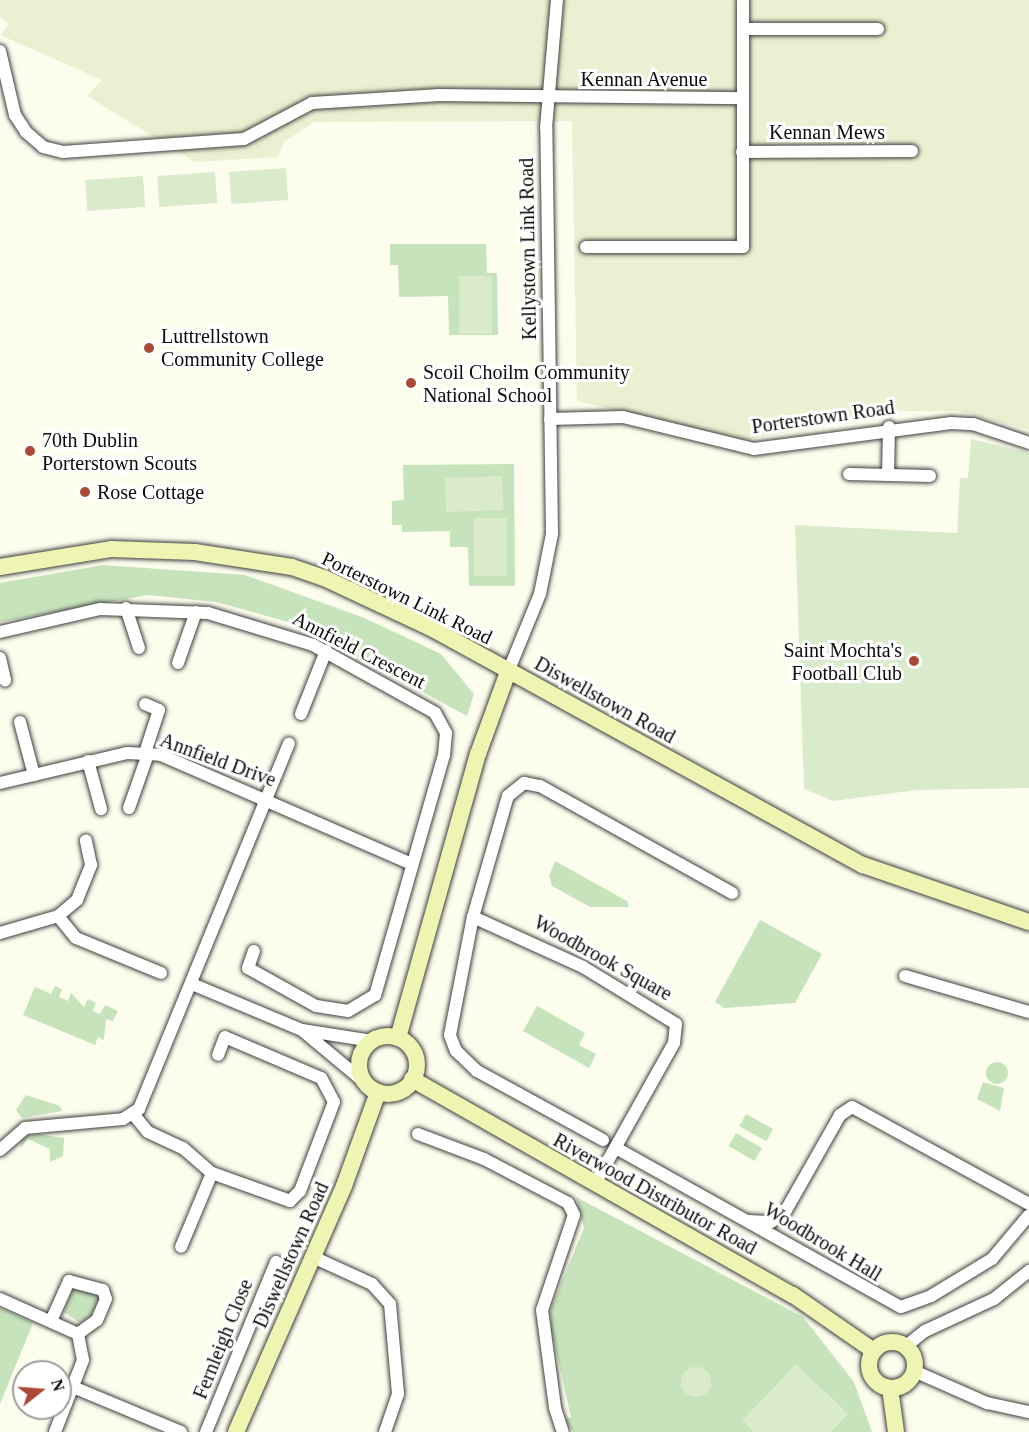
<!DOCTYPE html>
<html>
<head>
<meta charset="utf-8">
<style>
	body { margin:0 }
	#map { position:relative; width:1029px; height:1432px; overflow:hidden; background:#fcfded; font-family:Georgia,serif }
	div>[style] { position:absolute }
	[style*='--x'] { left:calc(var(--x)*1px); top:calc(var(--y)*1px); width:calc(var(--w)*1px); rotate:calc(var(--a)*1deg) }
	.farmland>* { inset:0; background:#ecefd1 }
	.green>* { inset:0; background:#c7e3bc; transform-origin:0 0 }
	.round { border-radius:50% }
	.pitch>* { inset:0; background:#daebcc; transform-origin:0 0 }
	.roads { filter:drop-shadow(0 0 2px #3f3f3f) drop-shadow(0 0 2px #3f3f3f) }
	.street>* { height:12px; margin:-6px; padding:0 6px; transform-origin:6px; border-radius:6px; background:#fff }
	.secondary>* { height:16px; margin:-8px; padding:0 8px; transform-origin:8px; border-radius:8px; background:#eef4b1 }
	.secondary>.ring { margin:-8px; padding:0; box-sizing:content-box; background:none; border:16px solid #eef4b1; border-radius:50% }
	.dots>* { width:16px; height:16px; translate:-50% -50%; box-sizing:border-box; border:3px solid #fff; border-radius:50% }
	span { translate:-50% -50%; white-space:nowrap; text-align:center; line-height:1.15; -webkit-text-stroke:6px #fff; paint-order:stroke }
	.street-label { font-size:20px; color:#0c0c0c }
	.poi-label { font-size:20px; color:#0c0c0c }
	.left { translate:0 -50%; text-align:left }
	.right { translate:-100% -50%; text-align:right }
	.north { position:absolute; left:12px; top:1360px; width:60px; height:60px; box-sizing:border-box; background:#fff; border:2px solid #9e9e9e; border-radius:50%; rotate:73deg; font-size:16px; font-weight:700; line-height:24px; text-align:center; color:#0c0c0c }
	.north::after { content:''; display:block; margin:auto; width:21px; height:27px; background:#aa4936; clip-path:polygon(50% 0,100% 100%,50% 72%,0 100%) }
</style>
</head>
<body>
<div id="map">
	<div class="farmland">
		<div style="clip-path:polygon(0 0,1029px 0,1029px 430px,957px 411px,900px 411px,745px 440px,577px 401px,572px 121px,314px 122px,284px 142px,278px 157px,195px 162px,87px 96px,102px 80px,0 35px,9px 24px,0 17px)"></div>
	</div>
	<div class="green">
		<div style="clip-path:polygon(390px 244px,486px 244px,487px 273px,497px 273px,498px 335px,449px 335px,448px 296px,399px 297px,398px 265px,390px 265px)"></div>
		<div style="clip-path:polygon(514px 464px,515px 586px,469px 586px,468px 547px,450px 547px,450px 531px,402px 532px,402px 525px,392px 525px,392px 501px,404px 500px,403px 465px)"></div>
		<div style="clip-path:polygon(103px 565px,245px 575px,362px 617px,441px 654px,474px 694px,467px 716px,299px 625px,216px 602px,148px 595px,0 622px,0 583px)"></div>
		<div style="clip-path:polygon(555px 861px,627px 901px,629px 907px,590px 907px,552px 886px,549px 876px)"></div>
		<div style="clip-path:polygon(760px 920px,822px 954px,795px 1003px,724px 1008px,715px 1002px)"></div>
		<div style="clip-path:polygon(55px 986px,62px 989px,59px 997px,68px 1001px,71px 993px,84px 1007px,88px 999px,96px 1003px,92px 1011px,100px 1014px,105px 1005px,118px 1011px,113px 1021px,106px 1019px,104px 1040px,98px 1037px,95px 1045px,23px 1015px,35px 987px,51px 994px)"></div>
		<div style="clip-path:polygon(537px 1006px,585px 1033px,579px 1045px,596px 1054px,589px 1068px,523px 1031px)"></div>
		<div class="round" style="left:986px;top:1062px;width:22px;height:22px"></div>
		<div style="clip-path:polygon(983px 1082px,1004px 1088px,1000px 1111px,977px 1099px)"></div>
		<div style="clip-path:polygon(26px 1095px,60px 1106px,62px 1111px,22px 1118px,16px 1110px)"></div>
		<div style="left:746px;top:1114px;width:31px;height:14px;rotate:29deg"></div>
		<div style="left:736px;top:1133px;width:30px;height:15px;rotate:30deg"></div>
		<div style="clip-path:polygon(37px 1134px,64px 1138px,63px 1156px,50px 1162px,50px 1149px,28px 1139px,20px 1148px,22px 1137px)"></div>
		<div style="clip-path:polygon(576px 1197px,803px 1317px,854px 1382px,872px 1432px,573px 1432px,565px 1420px,571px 1417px,551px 1329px,551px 1308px,584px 1228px)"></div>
		<div style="clip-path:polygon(75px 1284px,100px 1297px,91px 1316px,80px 1323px,64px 1312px)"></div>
		<div style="clip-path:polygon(0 1308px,33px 1323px,0 1404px)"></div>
	</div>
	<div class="pitch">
		<div style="left:286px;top:168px;width:32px;height:57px;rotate:86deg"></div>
		<div style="left:215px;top:172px;width:31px;height:58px;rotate:86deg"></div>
		<div style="left:143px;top:176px;width:31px;height:58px;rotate:86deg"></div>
		<div style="left:459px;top:276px;width:33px;height:58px"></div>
		<div style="clip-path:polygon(971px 439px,1029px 453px,1029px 788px,917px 790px,833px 801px,804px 789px,795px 525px,957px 533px,960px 478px,968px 478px)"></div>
		<div style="left:502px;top:476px;width:34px;height:57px;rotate:88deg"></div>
		<div style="left:474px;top:518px;width:33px;height:58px"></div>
		<div style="clip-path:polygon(796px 1364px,848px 1414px,831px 1432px,754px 1432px,742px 1421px)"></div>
		<div class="round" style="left:681px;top:1367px;width:30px;height:30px"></div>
	</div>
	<div class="roads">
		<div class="street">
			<div style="--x:744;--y:29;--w:134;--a:0"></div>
			<div style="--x:0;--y:51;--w:66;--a:76.8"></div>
			<div style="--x:15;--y:115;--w:20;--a:57"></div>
			<div style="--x:26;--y:132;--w:23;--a:41"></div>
			<div style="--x:43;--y:147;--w:21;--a:14"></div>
			<div style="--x:63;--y:152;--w:181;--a:-4.1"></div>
			<div style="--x:244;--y:139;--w:77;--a:-27.9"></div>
			<div style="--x:312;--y:103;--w:128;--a:-3.6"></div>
			<div style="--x:440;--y:95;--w:301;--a:0.6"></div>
			<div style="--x:742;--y:152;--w:170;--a:-0.3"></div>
			<div style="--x:586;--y:247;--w:157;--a:0"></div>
			<div style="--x:743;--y:247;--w:247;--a:-90"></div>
			<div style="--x:550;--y:419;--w:73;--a:-1.6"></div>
			<div style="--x:623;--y:417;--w:135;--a:13.7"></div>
			<div style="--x:754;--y:449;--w:199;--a:-7.5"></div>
			<div style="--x:951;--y:423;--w:22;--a:3"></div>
			<div style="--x:973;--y:424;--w:59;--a:18.7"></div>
			<div style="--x:849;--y:474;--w:81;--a:1.4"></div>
			<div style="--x:888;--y:475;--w:48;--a:-88.8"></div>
			<div style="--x:126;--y:608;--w:42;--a:72"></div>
			<div style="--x:0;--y:632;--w:103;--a:-13"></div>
			<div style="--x:100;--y:609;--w:108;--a:2.1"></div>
			<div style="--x:208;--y:613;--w:110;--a:16.9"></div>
			<div style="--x:313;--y:645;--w:140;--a:29.1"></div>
			<div style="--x:435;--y:713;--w:23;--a:61"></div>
			<div style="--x:446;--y:733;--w:22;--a:95"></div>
			<div style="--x:444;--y:755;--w:250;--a:106"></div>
			<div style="--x:375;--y:995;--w:31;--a:149"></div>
			<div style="--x:348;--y:1011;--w:32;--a:-171"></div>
			<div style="--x:316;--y:1006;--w:78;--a:-150.8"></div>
			<div style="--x:248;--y:968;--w:18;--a:-71"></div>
			<div style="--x:0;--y:658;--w:23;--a:77"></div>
			<div style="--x:178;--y:663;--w:54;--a:-70.6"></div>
			<div style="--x:508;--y:672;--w:84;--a:-67.7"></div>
			<div style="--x:540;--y:594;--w:61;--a:-78.7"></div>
			<div style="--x:552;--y:534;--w:406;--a:-90.8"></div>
			<div style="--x:546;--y:128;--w:128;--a:-85.1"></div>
			<div style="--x:301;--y:714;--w:68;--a:-68.4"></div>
			<div style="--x:20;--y:722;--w:55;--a:75.2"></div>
			<div style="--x:145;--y:753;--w:45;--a:-72"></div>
			<div style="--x:159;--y:710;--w:15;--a:-157"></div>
			<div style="--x:88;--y:761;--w:50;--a:74.8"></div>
			<div style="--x:0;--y:783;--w:130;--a:-13.3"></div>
			<div style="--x:127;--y:753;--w:34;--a:3"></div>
			<div style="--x:161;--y:755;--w:274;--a:23.5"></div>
			<div style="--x:129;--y:808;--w:57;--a:-70.6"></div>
			<div style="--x:58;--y:916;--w:28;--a:51"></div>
			<div style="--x:76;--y:938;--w:92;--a:22.4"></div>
			<div style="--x:473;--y:917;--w:121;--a:24.4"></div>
			<div style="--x:583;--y:967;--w:109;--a:31.5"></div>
			<div style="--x:676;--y:1024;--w:19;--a:96"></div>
			<div style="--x:674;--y:1043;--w:162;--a:119.3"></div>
			<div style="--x:0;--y:933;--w:60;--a:-16.3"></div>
			<div style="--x:58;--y:916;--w:25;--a:-40"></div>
			<div style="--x:77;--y:900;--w:38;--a:-68"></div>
			<div style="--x:91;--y:865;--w:25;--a:-102"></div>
			<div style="--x:905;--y:976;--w:129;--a:16.2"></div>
			<div style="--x:192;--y:984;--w:119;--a:22.7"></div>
			<div style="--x:302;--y:1030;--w:71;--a:8.9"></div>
			<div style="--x:303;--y:1031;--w:78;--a:39.8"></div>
			<div style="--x:134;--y:1115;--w:22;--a:51"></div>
			<div style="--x:148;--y:1132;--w:38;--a:25"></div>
			<div style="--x:183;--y:1148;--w:38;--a:41"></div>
			<div style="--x:212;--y:1173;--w:80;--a:112.7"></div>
			<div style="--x:418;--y:1134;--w:71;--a:20.7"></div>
			<div style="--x:484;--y:1159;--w:95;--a:27.6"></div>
			<div style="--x:568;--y:1203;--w:13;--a:63"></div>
			<div style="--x:574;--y:1215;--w:100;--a:108.6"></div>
			<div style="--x:542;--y:1310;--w:99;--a:82.4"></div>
			<div style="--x:555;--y:1408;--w:25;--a:72"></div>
			<div style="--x:603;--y:1140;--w:144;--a:-151.3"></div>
			<div style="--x:477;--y:1071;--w:29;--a:-136"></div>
			<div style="--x:456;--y:1051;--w:17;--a:-111"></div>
			<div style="--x:450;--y:1035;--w:120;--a:-79"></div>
			<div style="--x:473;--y:917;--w:126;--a:-73.9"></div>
			<div style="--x:508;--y:796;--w:21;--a:-39"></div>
			<div style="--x:524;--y:783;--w:16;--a:11"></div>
			<div style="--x:540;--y:786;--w:220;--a:29.1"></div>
			<div style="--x:616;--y:1148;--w:326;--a:29.2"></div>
			<div style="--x:901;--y:1307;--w:32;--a:-20"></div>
			<div style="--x:931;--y:1296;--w:71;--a:-31.2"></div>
			<div style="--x:992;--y:1259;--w:57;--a:-49.9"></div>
			<div style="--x:0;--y:1150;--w:33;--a:-41"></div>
			<div style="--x:25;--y:1128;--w:98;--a:-5.2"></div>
			<div style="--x:123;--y:1119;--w:19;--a:-32"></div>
			<div style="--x:139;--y:1109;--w:395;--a:-67.7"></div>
			<div style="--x:212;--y:1173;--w:83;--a:19.7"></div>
			<div style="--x:290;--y:1201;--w:14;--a:-45"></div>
			<div style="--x:300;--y:1191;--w:95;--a:-69.1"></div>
			<div style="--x:334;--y:1102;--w:27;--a:-118"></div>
			<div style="--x:321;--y:1078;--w:104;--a:-156.9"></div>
			<div style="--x:225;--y:1037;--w:19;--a:111"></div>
			<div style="--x:749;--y:1221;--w:22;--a:3"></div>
			<div style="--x:771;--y:1222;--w:17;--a:-36"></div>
			<div style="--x:785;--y:1212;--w:112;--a:-60.4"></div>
			<div style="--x:840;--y:1115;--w:14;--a:-34"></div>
			<div style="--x:852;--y:1107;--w:202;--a:28.7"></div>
			<div style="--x:313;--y:1257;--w:65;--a:24.6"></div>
			<div style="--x:372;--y:1284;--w:27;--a:48"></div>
			<div style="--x:390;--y:1304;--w:90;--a:84.9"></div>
			<div style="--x:398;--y:1394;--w:40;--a:108.9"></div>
			<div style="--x:0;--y:1299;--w:85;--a:24.2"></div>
			<div style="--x:51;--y:1321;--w:44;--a:-65.8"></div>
			<div style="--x:69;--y:1281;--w:35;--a:15"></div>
			<div style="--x:103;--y:1290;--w:9;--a:72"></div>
			<div style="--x:106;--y:1299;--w:23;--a:113"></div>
			<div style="--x:97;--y:1320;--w:24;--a:144"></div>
			<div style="--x:905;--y:1347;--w:26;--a:-39"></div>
			<div style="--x:925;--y:1331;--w:76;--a:-24.9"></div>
			<div style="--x:994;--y:1299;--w:45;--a:-38.7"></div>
			<div style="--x:914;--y:1371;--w:80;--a:23.7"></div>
			<div style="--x:987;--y:1403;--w:43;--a:12.1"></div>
			<div style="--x:73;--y:1387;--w:117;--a:22.6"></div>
			<div style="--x:55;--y:1432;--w:77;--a:-68.7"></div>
			<div style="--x:83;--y:1360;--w:26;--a:-101"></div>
			<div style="--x:206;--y:1432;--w:184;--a:-67.6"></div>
		</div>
		<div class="secondary">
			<div style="--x:0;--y:567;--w:112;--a:-9.2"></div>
			<div style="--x:111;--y:549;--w:84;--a:2"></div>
			<div style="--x:195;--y:552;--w:98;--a:8.8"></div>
			<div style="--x:292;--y:567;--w:34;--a:19"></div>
			<div style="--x:324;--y:578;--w:123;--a:25.1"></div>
			<div style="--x:435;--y:630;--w:488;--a:28.8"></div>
			<div style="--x:863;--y:865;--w:176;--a:19"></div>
			<div class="ring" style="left:359px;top:1036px;width:42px;height:42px"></div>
			<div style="--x:398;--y:1038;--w:295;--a:-74.3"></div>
			<div style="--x:478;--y:754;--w:87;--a:-69.9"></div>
			<div style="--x:412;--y:1079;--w:438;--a:29.6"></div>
			<div style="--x:793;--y:1295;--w:98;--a:34.7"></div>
			<div class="ring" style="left:869px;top:1342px;width:30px;height:30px"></div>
			<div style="--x:890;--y:1388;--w:44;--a:82.2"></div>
			<div style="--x:236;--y:1432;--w:269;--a:-66.3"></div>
			<div style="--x:344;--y:1186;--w:100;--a:-70.1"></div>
		</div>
	</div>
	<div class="dots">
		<div style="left:149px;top:348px;background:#aa4936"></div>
		<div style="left:411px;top:383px;background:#aa4936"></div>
		<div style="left:30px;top:451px;background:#aa4936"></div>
		<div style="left:85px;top:492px;background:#aa4936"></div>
		<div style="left:914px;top:661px;background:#aa4936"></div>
	</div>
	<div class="street-label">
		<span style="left:644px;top:79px">Kennan Avenue</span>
		<span style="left:827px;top:132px">Kennan Mews</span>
		<span style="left:528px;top:249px;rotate:-91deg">Kellystown Link Road</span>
		<span style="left:823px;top:417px;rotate:-8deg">Porterstown Road</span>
		<span style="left:407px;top:598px;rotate:26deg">Porterstown Link Road</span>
		<span style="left:359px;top:650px;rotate:27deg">Annfield Crescent</span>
		<span style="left:605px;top:700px;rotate:29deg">Diswellstown Road</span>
		<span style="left:218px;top:760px;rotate:20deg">Annfield Drive</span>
		<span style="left:603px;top:958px;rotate:29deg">Woodbrook Square</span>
		<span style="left:655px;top:1194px;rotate:29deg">Riverwood Distributor Road</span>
		<span style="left:823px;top:1242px;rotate:31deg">Woodbrook Hall</span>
		<span style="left:291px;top:1255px;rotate:-66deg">Diswellstown Road</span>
		<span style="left:223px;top:1339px;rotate:-68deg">Fernleigh Close</span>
	</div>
	<div class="poi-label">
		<span class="left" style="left:161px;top:348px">Luttrellstown<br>Community College</span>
		<span class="left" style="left:423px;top:384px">Scoil Choilm Community<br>National School</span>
		<span class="left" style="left:42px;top:452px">70th Dublin<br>Porterstown Scouts</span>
		<span class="left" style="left:97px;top:492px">Rose Cottage</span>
		<span class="right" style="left:902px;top:662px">Saint Mochta's<br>Football Club</span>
	</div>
	<div class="north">N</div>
</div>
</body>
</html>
